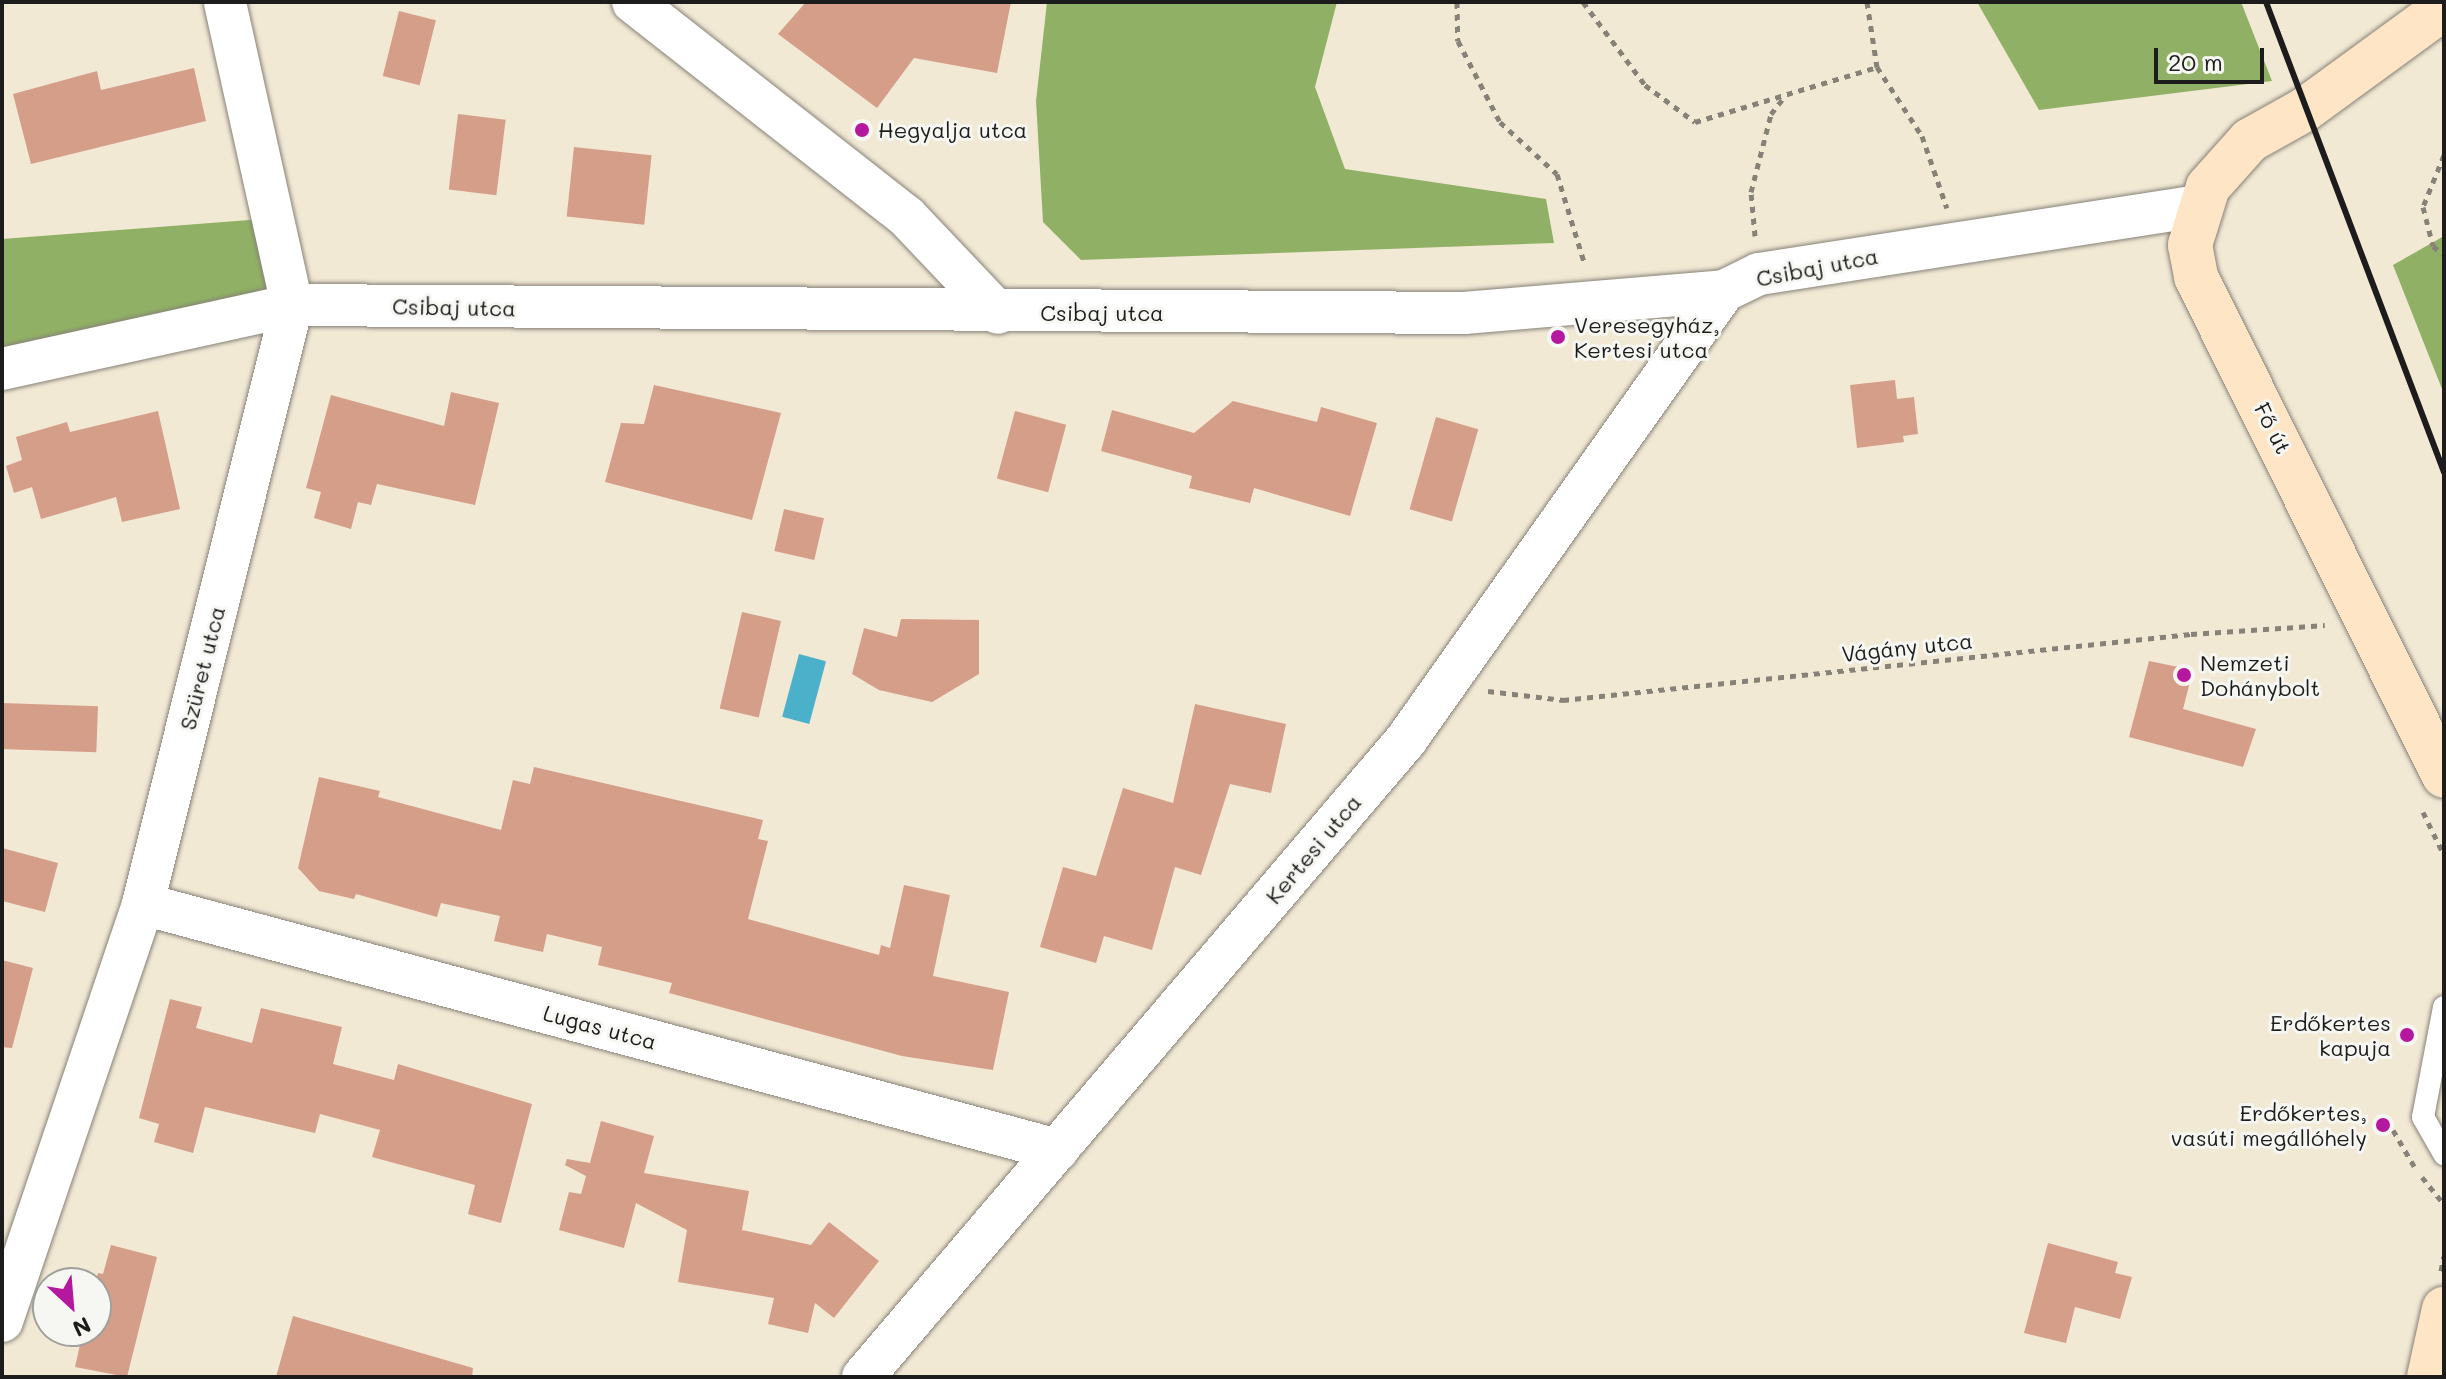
<!DOCTYPE html>
<html>
<head>
<meta charset="utf-8">
<style>
	body { margin:0 }
	#map { position:relative; width:2446px; height:1379px; overflow:hidden; background:#f2e9d5; font-family:Mali,sans-serif }
	div>[style] { position:absolute }
	[style*='--x'] { left:calc(var(--x)*1px); top:calc(var(--y)*1px); width:calc(var(--w)*1px); rotate:calc(var(--a)*1deg) }
	.forest>* { inset:0; background:#90b165 }
	.water>* { inset:0; background:#4bb1ca; transform-origin:0 0 }
	.building>* { inset:0; background:#d49e88; transform-origin:0 0 }
	.path>* { height:5px; margin-top:-2.5px; transform-origin:0; background:repeating-linear-gradient(90deg,#878278 0 6px,transparent 0 12px) }
	.roads { filter:drop-shadow(0 0 2px #878278) drop-shadow(0 0 2px #878278) }
	.lane>* { height:22px; margin:-11px; padding:0 11px; transform-origin:11px; border-radius:11px; background:#fff }
	.street>* { height:42px; margin:-21px; padding:0 21px; transform-origin:21px; border-radius:21px; background:#fff }
	.secondary>* { height:44px; margin:-22px; padding:0 22px; transform-origin:22px; border-radius:22px; background:#fde5c5 }
	.rail>* { height:6px; margin:-3px; padding:0 3px; transform-origin:3px; border-radius:3px; background:#1c1c1c }
	.dots>* { width:22px; height:22px; translate:-50% -50%; box-sizing:border-box; border:4px solid #f6f6f2; border-radius:50% }
	span { translate:-50% -50%; white-space:nowrap; text-align:center; line-height:1.15; -webkit-text-stroke:6px #f6f6f2; paint-order:stroke }
	.poi-label { font-size:22px; color:#1c1c1c }
	.left { translate:0 -50%; text-align:left }
	.right { translate:-100% -50%; text-align:right }
	.street-label { font-size:22px; color:#1c1c1c }
	.frame { position:absolute; inset:0; border:4px solid #1c1c1c; pointer-events:none }
	.north { position:absolute; left:32px; top:1267px; width:80px; height:80px; box-sizing:border-box; background:#f6f6f2; border:2px solid #9f9f9c; border-radius:50%; rotate:154deg; font-size:22px; font-weight:700; line-height:32px; text-align:center; color:#1c1c1c }
	.north::after { content:''; display:block; margin:auto; width:28px; height:36px; background:#b5179e; clip-path:polygon(50% 0,100% 100%,50% 72%,0 100%) }
	.scale { position:absolute; left:2154px; top:48px; width:110px; height:36px; box-sizing:border-box; border:4px solid #1c1c1c; border-top:0; padding-left:10px; font-size:24px; line-height:28px; white-space:nowrap; color:#1c1c1c; -webkit-text-stroke:6px #f6f6f2; paint-order:stroke }
</style>
</head>
<body>
<div id="map">
	<div class="forest">
		<div style="clip-path:polygon(1047px 2px,1337px 2px,1315px 87px,1345px 169px,1546px 199px,1554px 243px,1081px 260px,1043px 222px,1036px 101px)"></div>
		<div style="clip-path:polygon(1977px 2px,2241px 2px,2272px 81px,2039px 110px)"></div>
		<div style="clip-path:polygon(263px 219px,268px 290px,2px 350px,2px 239px)"></div>
		<div style="clip-path:polygon(2444px 236px,2444px 394px,2393px 265px)"></div>
	</div>
	<div class="water">
		<div style="left:799px;top:654px;width:28px;height:65px;rotate:15deg"></div>
	</div>
	<div class="building">
		<div style="clip-path:polygon(806px 2px,1011px 2px,997px 73px,914px 58px,877px 108px,778px 34px)"></div>
		<div style="left:399px;top:11px;width:38px;height:67px;rotate:14deg"></div>
		<div style="clip-path:polygon(194px 68px,206px 121px,31px 164px,13px 94px,97px 71px,101px 90px)"></div>
		<div style="left:458px;top:114px;width:48px;height:76px;rotate:7deg"></div>
		<div style="left:574px;top:147px;width:78px;height:70px;rotate:6deg"></div>
		<div style="clip-path:polygon(1895px 380px,1897px 399px,1914px 397px,1918px 434px,1903px 436px,1904px 442px,1857px 448px,1850px 385px)"></div>
		<div style="clip-path:polygon(654px 385px,781px 413px,752px 520px,605px 482px,621px 423px,644px 424px)"></div>
		<div style="clip-path:polygon(451px 392px,499px 403px,475px 505px,377px 484px,371px 505px,358px 502px,351px 529px,314px 518px,321px 492px,306px 488px,331px 395px,444px 426px)"></div>
		<div style="clip-path:polygon(1233px 401px,1317px 422px,1321px 407px,1377px 423px,1350px 516px,1254px 488px,1250px 503px,1189px 488px,1192px 476px,1101px 451px,1112px 410px,1194px 433px)"></div>
		<div style="clip-path:polygon(158px 411px,180px 509px,122px 522px,116px 497px,41px 519px,32px 487px,14px 493px,6px 466px,22px 460px,16px 437px,67px 422px,70px 432px)"></div>
		<div style="left:1015px;top:411px;width:53px;height:70px;rotate:15deg"></div>
		<div style="left:1436px;top:417px;width:44px;height:96px;rotate:16deg"></div>
		<div style="left:784px;top:509px;width:41px;height:43px;rotate:13deg"></div>
		<div style="left:742px;top:612px;width:40px;height:99px;rotate:13deg"></div>
		<div style="clip-path:polygon(901px 619px,979px 620px,979px 674px,932px 702px,879px 690px,852px 674px,864px 628px,897px 637px)"></div>
		<div style="clip-path:polygon(2149px 661px,2193px 670px,2183px 709px,2256px 729px,2243px 767px,2129px 737px)"></div>
		<div style="left:2px;top:703px;width:96px;height:46px;rotate:2deg"></div>
		<div style="clip-path:polygon(1195px 704px,1286px 724px,1271px 793px,1230px 784px,1201px 875px,1175px 867px,1152px 950px,1104px 936px,1096px 963px,1040px 947px,1063px 867px,1096px 876px,1123px 788px,1173px 803px)"></div>
		<div style="clip-path:polygon(534px 767px,763px 820px,758px 839px,768px 841px,748px 919px,879px 955px,881px 945px,890px 948px,904px 885px,950px 895px,933px 976px,1009px 992px,993px 1070px,902px 1056px,669px 993px,672px 983px,598px 965px,602px 947px,547px 934px,543px 952px,494px 941px,500px 916px,441px 903px,437px 917px,356px 894px,354px 899px,319px 891px,298px 868px,319px 777px,380px 791px,378px 797px,501px 830px,513px 780px,530px 784px)"></div>
		<div style="clip-path:polygon(2px 848px,58px 863px,45px 912px,2px 901px)"></div>
		<div style="clip-path:polygon(2px 960px,33px 968px,12px 1048px,2px 1047px)"></div>
		<div style="clip-path:polygon(170px 999px,202px 1007px,196px 1028px,252px 1043px,261px 1008px,342px 1027px,333px 1064px,394px 1080px,398px 1064px,532px 1104px,501px 1223px,468px 1214px,475px 1185px,372px 1157px,380px 1130px,320px 1114px,315px 1133px,205px 1107px,193px 1153px,154px 1142px,159px 1124px,139px 1118px)"></div>
		<div style="clip-path:polygon(601px 1121px,654px 1136px,644px 1173px,749px 1191px,742px 1230px,811px 1245px,829px 1222px,879px 1261px,834px 1318px,815px 1303px,808px 1333px,768px 1324px,774px 1298px,678px 1282px,687px 1230px,636px 1203px,624px 1248px,559px 1230px,569px 1192px,581px 1194px,586px 1176px,565px 1165px,567px 1159px,590px 1163px)"></div>
		<div style="clip-path:polygon(2048px 1243px,2118px 1262px,2115px 1273px,2132px 1277px,2120px 1319px,2075px 1307px,2066px 1343px,2024px 1333px)"></div>
		<div style="clip-path:polygon(111px 1245px,157px 1257px,127px 1377px,75px 1367px,83px 1331px,96px 1331px,95px 1283px,98px 1273px,103px 1274px)"></div>
		<div style="clip-path:polygon(293px 1316px,473px 1368px,472px 1377px,276px 1377px)"></div>
	</div>
	<div class="path">
		<div style="--x:1457;--y:2;--w:39;--a:89"></div>
		<div style="--x:1458;--y:41;--w:91;--a:62.6"></div>
		<div style="--x:1500;--y:122;--w:77;--a:42.4"></div>
		<div style="--x:1557;--y:174;--w:95;--a:72.9"></div>
		<div style="--x:1583;--y:2;--w:104;--a:53.2"></div>
		<div style="--x:1645;--y:85;--w:62;--a:36.5"></div>
		<div style="--x:1695;--y:122;--w:190;--a:-16.8"></div>
		<div style="--x:1877;--y:67;--w:82;--a:56.9"></div>
		<div style="--x:1922;--y:136;--w:76;--a:70.9"></div>
		<div style="--x:1867;--y:2;--w:66;--a:81.3"></div>
		<div style="--x:2444;--y:155;--w:56;--a:112"></div>
		<div style="--x:2423;--y:207;--w:40;--a:75.6"></div>
		<div style="--x:2433;--y:246;--w:14;--a:39"></div>
		<div style="--x:1755;--y:236;--w:44;--a:-95.2"></div>
		<div style="--x:1751;--y:192;--w:81;--a:-75.6"></div>
		<div style="--x:1771;--y:114;--w:18;--a:-52"></div>
		<div style="--x:1488;--y:691;--w:76;--a:6.8"></div>
		<div style="--x:1563;--y:700;--w:631;--a:-6"></div>
		<div style="--x:2191;--y:634;--w:134;--a:-3.8"></div>
		<div style="--x:2423;--y:812;--w:48;--a:64"></div>
		<div style="--x:2393;--y:1130;--w:42;--a:59.7"></div>
		<div style="--x:2422;--y:1177;--w:35;--a:51"></div>
		<div style="--x:2441;--y:1271;--w:15;--a:-79"></div>
	</div>
	<div class="roads">
		<div class="lane">
			<div style="--x:2444;--y:1007;--w:112;--a:100.8"></div>
			<div style="--x:2423;--y:1117;--w:43;--a:60.4"></div>
		</div>
		<div class="street">
			<div style="--x:633;--y:2;--w:348;--a:38.1"></div>
			<div style="--x:907;--y:217;--w:132;--a:46.5"></div>
			<div style="--x:2;--y:369;--w:297;--a:-12.4"></div>
			<div style="--x:292;--y:305;--w:1172;--a:0.39"></div>
			<div style="--x:1464;--y:313;--w:261;--a:-4.8"></div>
			<div style="--x:1724;--y:291;--w:39;--a:-26"></div>
			<div style="--x:1759;--y:274;--w:445;--a:-8.8"></div>
			<div style="--x:143;--y:904;--w:947;--a:15.06"></div>
			<div style="--x:2;--y:1321;--w:440;--a:-71.3"></div>
			<div style="--x:143;--y:904;--w:617;--a:-76.03"></div>
			<div style="--x:292;--y:305;--w:310;--a:-102.5"></div>
			<div style="--x:863;--y:1377;--w:837;--a:-49.55"></div>
			<div style="--x:1406;--y:740;--w:550;--a:-54.69"></div>
		</div>
		<div class="secondary">
			<div style="--x:2444;--y:8;--w:173;--a:143.9"></div>
			<div style="--x:2304;--y:110;--w:62;--a:150.9"></div>
			<div style="--x:2250;--y:140;--w:63;--a:131.8"></div>
			<div style="--x:2208;--y:187;--w:61;--a:107.2"></div>
			<div style="--x:2190;--y:245;--w:33;--a:79"></div>
			<div style="--x:2196;--y:277;--w:557;--a:63.57"></div>
			<div style="--x:2429;--y:1377;--w:70;--a:-77.6"></div>
		</div>
	</div>
	<div class="rail">
		<div style="--x:2266;--y:2;--w:503;--a:69.26"></div>
	</div>
	<div class="dots">
		<div style="left:862px;top:130px;background:#b5179e"></div>
		<div style="left:1558px;top:337px;background:#b5179e"></div>
		<div style="left:2184px;top:675px;background:#b5179e"></div>
		<div style="left:2407px;top:1035px;background:#b5179e"></div>
		<div style="left:2383px;top:1125px;background:#b5179e"></div>
	</div>
	<div class="poi-label">
		<span class="left" style="left:878px;top:130px">Hegyalja utca</span>
		<span class="left" style="left:1574px;top:337px">Veresegyház,<br>Kertesi utca</span>
		<span class="left" style="left:2200px;top:675px">Nemzeti<br>Dohánybolt</span>
		<span class="right" style="left:2391px;top:1035px">Erdőkertes<br>kapuja</span>
		<span class="right" style="left:2367px;top:1125px">Erdőkertes,<br>vasúti megállóhely</span>
	</div>
	<div class="street-label">
		<span style="left:1817px;top:267px;rotate:-11deg">Csibaj utca</span>
		<span style="left:454px;top:307px;rotate:1deg">Csibaj utca</span>
		<span style="left:1102px;top:313px">Csibaj utca</span>
		<span style="left:2273px;top:428px;rotate:63deg">Fő út</span>
		<span style="left:1907px;top:647px;rotate:-6deg">Vágány utca</span>
		<span style="left:202px;top:668px;rotate:-76deg">Szüret utca</span>
		<span style="left:1313px;top:849px;rotate:-50deg">Kertesi utca</span>
		<span style="left:600px;top:1027px;rotate:15deg">Lugas utca</span>
	</div>
	<div class="frame"></div>
	<div class="north">N</div>
	<div class="scale">20 m</div>
</div>
</body>
</html>
